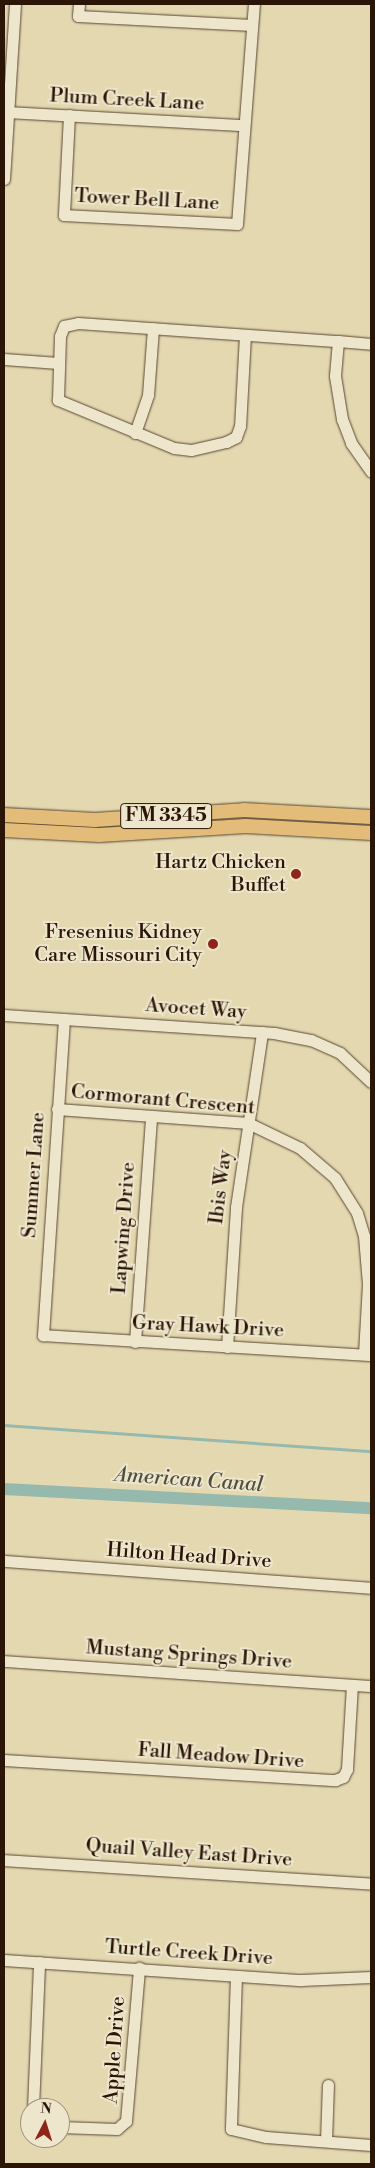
<!DOCTYPE html>
<html>
<head>
<meta charset="utf-8">
<style>
	body { margin:0 }
	#map { position:relative; width:375px; height:2168px; overflow:hidden; background:#e4d8b1; font-family:"Libre Bodoni",serif }
	div>[style] { position:absolute }
	[style*='--x'] { left:calc(var(--x)*1px); top:calc(var(--y)*1px); width:calc(var(--w)*1px); rotate:calc(var(--a)*1deg) }
	.water>* { inset:0; background:#95b9ad; transform-origin:0 0 }
	.stream>* { height:2.5px; margin:-1.25px; padding:0 1.25px; transform-origin:1.25px; border-radius:1.25px; background:#95b9ad }
	.roads { filter:drop-shadow(0 0 1px #594631) drop-shadow(0 0 1px #594631) }
	.minor>* { height:11px; margin:-5.5px; padding:0 5.5px; transform-origin:5.5px; border-radius:5.5px; background:#ede6cc }
	.major>* { height:14px; margin:-7px; padding:0 7px; transform-origin:7px; border-radius:7px; background:#e2bc78 }
	.dots>* { width:14px; height:14px; translate:-50% -50%; box-sizing:border-box; border:2px solid #ede6cc; border-radius:50% }
	span { translate:-50% -50%; white-space:nowrap; text-align:center; line-height:1.15; -webkit-text-stroke:4px #ede6cc; paint-order:stroke }
	.shield-label span { padding:1px 4px; background:#ede6cc; border:1px solid; border-radius:4px; -webkit-text-stroke-width:0 }
	.shield-label { font-size:19px; color:#2b1506; font-weight:700 }
	.street-label { font-size:20px; color:#2b1506 }
	.poi-label { font-size:20px; color:#2b1506 }
	.right { translate:-100% -50%; text-align:right }
	.water-label { font-size:21px; color:#504e40; font-style:italic }
	.frame { position:absolute; inset:0; border:5px solid #2b1506; pointer-events:none }
	.north { position:absolute; left:20px; top:2098px; width:50px; height:50px; box-sizing:border-box; background:#ede6cc; border:1px solid #9f927d; border-radius:50%; rotate:5deg; font-size:14px; font-weight:700; line-height:20px; text-align:center; color:#2b1506 }
	.north::after { content:''; display:block; margin:auto; width:18px; height:22px; background:#8f2418; clip-path:polygon(50% 0,100% 100%,50% 72%,0 100%) }
</style>
</head>
<body>
<div id="map">
	<div class="water">
		<div style="left:4px;top:1483px;width:368px;height:12px;rotate:3deg"></div>
	</div>
	<div class="stream">
		<div style="--x:4;--y:1425;--w:368;--a:4.1"></div>
	</div>
	<div class="roads">
		<div class="minor">
			<div style="--x:79;--y:4;--w:12;--a:95"></div>
			<div style="--x:78;--y:16;--w:174;--a:3"></div>
			<div style="--x:8;--y:112;--w:235;--a:3.2"></div>
			<div style="--x:69;--y:115;--w:100;--a:92.9"></div>
			<div style="--x:64;--y:215;--w:173;--a:3"></div>
			<div style="--x:237;--y:224;--w:221;--a:-85.6"></div>
			<div style="--x:4;--y:179;--w:175;--a:-86.4"></div>
			<div style="--x:245;--y:335;--w:91;--a:93.1"></div>
			<div style="--x:240;--y:426;--w:12;--a:110"></div>
			<div style="--x:236;--y:437;--w:11;--a:153"></div>
			<div style="--x:226;--y:442;--w:36;--a:167"></div>
			<div style="--x:191;--y:450;--w:17;--a:-173"></div>
			<div style="--x:174;--y:448;--w:126;--a:-157.5"></div>
			<div style="--x:58;--y:400;--w:64;--a:-88.2"></div>
			<div style="--x:60;--y:336;--w:11;--a:-68"></div>
			<div style="--x:64;--y:326;--w:14;--a:-12"></div>
			<div style="--x:78;--y:323;--w:261;--a:4"></div>
			<div style="--x:338;--y:341;--w:33;--a:5"></div>
			<div style="--x:338;--y:341;--w:35;--a:95"></div>
			<div style="--x:335;--y:376;--w:44;--a:80.8"></div>
			<div style="--x:342;--y:419;--w:26;--a:69"></div>
			<div style="--x:351;--y:443;--w:35;--a:55"></div>
			<div style="--x:4;--y:359;--w:54;--a:4.2"></div>
			<div style="--x:135;--y:433;--w:40;--a:-71.1"></div>
			<div style="--x:148;--y:395;--w:67;--a:-85.7"></div>
			<div style="--x:4;--y:1015;--w:271;--a:3.8"></div>
			<div style="--x:274;--y:1033;--w:38;--a:11"></div>
			<div style="--x:311;--y:1040;--w:32;--a:24"></div>
			<div style="--x:340;--y:1053;--w:42;--a:43.1"></div>
			<div style="--x:64;--y:1019;--w:317;--a:93.8"></div>
			<div style="--x:43;--y:1335;--w:329;--a:3.5"></div>
			<div style="--x:57;--y:1109;--w:192;--a:4.2"></div>
			<div style="--x:248;--y:1123;--w:58;--a:25.7"></div>
			<div style="--x:300;--y:1148;--w:46;--a:40.6"></div>
			<div style="--x:335;--y:1178;--w:41;--a:57.8"></div>
			<div style="--x:357;--y:1213;--w:24;--a:73"></div>
			<div style="--x:364;--y:1236;--w:48;--a:85.2"></div>
			<div style="--x:368;--y:1284;--w:70;--a:93.3"></div>
			<div style="--x:135;--y:1342;--w:226;--a:-85.9"></div>
			<div style="--x:227;--y:1347;--w:140;--a:-86.3"></div>
			<div style="--x:236;--y:1207;--w:177;--a:-81.5"></div>
			<div style="--x:4;--y:1561;--w:368;--a:4.2"></div>
			<div style="--x:4;--y:1661;--w:368;--a:3.9"></div>
			<div style="--x:4;--y:1760;--w:332;--a:3.5"></div>
			<div style="--x:335;--y:1780;--w:9;--a:-21"></div>
			<div style="--x:343;--y:1777;--w:9;--a:-63"></div>
			<div style="--x:347;--y:1769;--w:84;--a:-86.6"></div>
			<div style="--x:4;--y:1860;--w:368;--a:3.7"></div>
			<div style="--x:4;--y:1960;--w:298;--a:3.9"></div>
			<div style="--x:301;--y:1980;--w:70;--a:-2.5"></div>
			<div style="--x:236;--y:1976;--w:153;--a:91.9"></div>
			<div style="--x:231;--y:2129;--w:36;--a:13"></div>
			<div style="--x:266;--y:2137;--w:105;--a:4.4"></div>
			<div style="--x:33;--y:2108;--w:146;--a:-87.6"></div>
			<div style="--x:60;--y:2127;--w:57;--a:2"></div>
			<div style="--x:117;--y:2129;--w:12;--a:-42"></div>
			<div style="--x:126;--y:2121;--w:154;--a:-85.1"></div>
			<div style="--x:326;--y:2141;--w:56;--a:-88"></div>
		</div>
		<div class="major">
			<div style="--x:4;--y:815;--w:91;--a:3.1"></div>
			<div style="--x:95;--y:820;--w:149;--a:-3.8"></div>
			<div style="--x:244;--y:810;--w:127;--a:3.2"></div>
			<div style="--x:4;--y:830;--w:95;--a:3"></div>
			<div style="--x:99;--y:835;--w:147;--a:-3.5"></div>
			<div style="--x:246;--y:826;--w:125;--a:3.2"></div>
		</div>
	</div>
	<div class="dots">
		<div style="left:296px;top:874px;background:#8f2418"></div>
		<div style="left:213px;top:944px;background:#8f2418"></div>
	</div>
	<div class="shield-label">
		<span style="left:166px;top:816px">FM 3345</span>
	</div>
	<div class="street-label">
		<span style="left:127px;top:100px;rotate:3deg">Plum Creek Lane</span>
		<span style="left:147px;top:200px;rotate:3deg">Tower Bell Lane</span>
		<span style="left:196px;top:1009px;rotate:4deg">Avocet Way</span>
		<span style="left:163px;top:1100px;rotate:5deg">Cormorant Crescent</span>
		<span style="left:34px;top:1175px;rotate:-86deg">Summer Lane</span>
		<span style="left:221px;top:1187px;rotate:-83deg">Ibis Way</span>
		<span style="left:124px;top:1228px;rotate:-86deg">Lapwing Drive</span>
		<span style="left:208px;top:1327px;rotate:3deg">Gray Hawk Drive</span>
		<span style="left:189px;top:1556px;rotate:4deg">Hilton Head Drive</span>
		<span style="left:189px;top:1655px;rotate:4deg">Mustang Springs Drive</span>
		<span style="left:221px;top:1756px;rotate:4deg">Fall Meadow Drive</span>
		<span style="left:189px;top:1853px;rotate:4deg">Quail Valley East Drive</span>
		<span style="left:189px;top:1953px;rotate:4deg">Turtle Creek Drive</span>
		<span style="left:115px;top:2050px;rotate:-86deg">Apple Drive</span>
	</div>
	<div class="poi-label">
		<span class="right" style="left:286px;top:874px">Hartz Chicken<br>Buffet</span>
		<span class="right" style="left:202px;top:944px">Fresenius Kidney<br>Care Missouri City</span>
	</div>
	<div class="water-label">
		<span style="left:189px;top:1480px;rotate:4deg">American Canal</span>
	</div>
	<div class="frame"></div>
	<div class="north">N</div>
</div>
</body>
</html>
